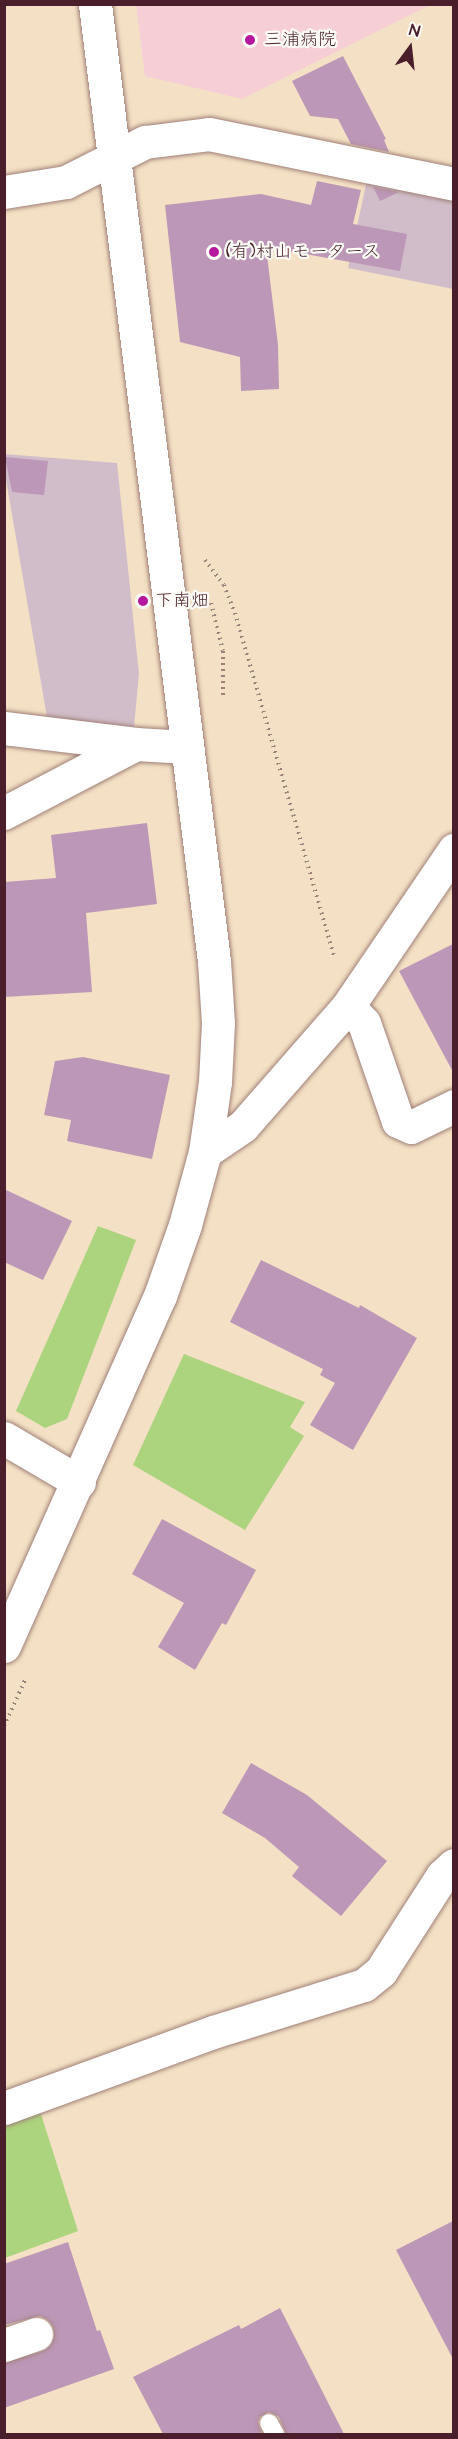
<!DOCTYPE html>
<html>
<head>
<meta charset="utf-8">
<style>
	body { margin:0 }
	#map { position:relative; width:458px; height:2439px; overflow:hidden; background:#f4e0c4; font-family:"Architects Daughter","Klee One",sans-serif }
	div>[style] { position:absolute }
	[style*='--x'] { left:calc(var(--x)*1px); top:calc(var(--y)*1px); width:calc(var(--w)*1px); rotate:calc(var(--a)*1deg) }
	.built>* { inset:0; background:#f6cfd6 }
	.industrial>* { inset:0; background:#d1bdc9 }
	.green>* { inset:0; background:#acd37e }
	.building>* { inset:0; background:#bc97b7 }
	.path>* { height:4px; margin-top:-2px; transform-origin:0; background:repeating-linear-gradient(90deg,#9f8078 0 1.5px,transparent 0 6px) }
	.roads { filter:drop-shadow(0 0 2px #9f8078) drop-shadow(0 0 2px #9f8078) }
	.lane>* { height:18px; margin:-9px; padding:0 9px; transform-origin:9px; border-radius:9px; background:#fff }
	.street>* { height:33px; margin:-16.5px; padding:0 16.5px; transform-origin:16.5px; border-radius:16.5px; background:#fff }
	.secondary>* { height:33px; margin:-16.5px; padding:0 16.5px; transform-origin:16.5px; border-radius:16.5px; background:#fff }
	.dots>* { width:16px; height:16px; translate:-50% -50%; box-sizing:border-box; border:3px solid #fdfcf7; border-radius:50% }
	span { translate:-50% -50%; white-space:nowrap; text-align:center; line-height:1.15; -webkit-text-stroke:4.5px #fdfcf7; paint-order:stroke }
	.poi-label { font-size:18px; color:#4a1f2b }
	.left { translate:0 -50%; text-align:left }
	.frame { position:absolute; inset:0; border:6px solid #4a1f2b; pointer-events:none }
	.north { position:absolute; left:380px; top:18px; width:60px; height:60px; -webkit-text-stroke:4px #fdfcf7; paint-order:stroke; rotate:15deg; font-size:16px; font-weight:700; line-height:24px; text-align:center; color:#4a1f2b }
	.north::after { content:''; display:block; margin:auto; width:21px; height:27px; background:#4a1f2b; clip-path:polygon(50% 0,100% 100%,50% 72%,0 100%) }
</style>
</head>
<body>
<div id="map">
	<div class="built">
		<div style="clip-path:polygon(136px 5px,136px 4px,430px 5px,242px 99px,145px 76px)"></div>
	</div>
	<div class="industrial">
		<div style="clip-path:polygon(367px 180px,453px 198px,453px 289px,348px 268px)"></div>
		<div style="clip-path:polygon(4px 454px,117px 463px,139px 674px,134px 727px,47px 717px,5px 474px)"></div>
	</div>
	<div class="green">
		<div style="clip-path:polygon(98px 1226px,136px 1240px,67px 1419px,45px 1428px,16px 1411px)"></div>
		<div style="clip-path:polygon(184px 1354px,305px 1402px,290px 1427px,304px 1436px,245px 1530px,133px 1465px)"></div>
		<div style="clip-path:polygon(40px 2111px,78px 2231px,5px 2258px,5px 2124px)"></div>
	</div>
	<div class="building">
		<div style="clip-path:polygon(343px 56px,386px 139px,384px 140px,389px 152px,351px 144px,338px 119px,310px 116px,292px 81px)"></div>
		<div style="clip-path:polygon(317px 181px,361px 190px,353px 224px,407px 234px,400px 271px,266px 247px,278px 345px,279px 389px,241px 391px,240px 357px,180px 342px,165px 205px,261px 194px,311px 205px)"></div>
		<div style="clip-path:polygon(373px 187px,399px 192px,380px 201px)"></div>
		<div style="clip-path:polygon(5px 457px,48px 461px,44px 495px,12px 492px)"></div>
		<div style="clip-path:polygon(147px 823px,157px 904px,86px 913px,92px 992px,4px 997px,4px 882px,56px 878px,51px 835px)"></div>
		<div style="clip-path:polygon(453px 944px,453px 1072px,399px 971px)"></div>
		<div style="clip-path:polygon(83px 1057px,170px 1075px,152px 1159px,67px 1141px,71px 1120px,44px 1115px,55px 1061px)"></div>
		<div style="clip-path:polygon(4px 1189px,72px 1221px,43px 1280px,4px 1262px)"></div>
		<div style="clip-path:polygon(261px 1260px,359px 1308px,360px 1305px,417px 1338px,353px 1450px,310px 1425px,335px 1383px,320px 1375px,323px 1369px,230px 1322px)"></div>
		<div style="clip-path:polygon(162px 1519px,256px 1570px,226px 1625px,222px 1623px,195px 1670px,158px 1647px,184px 1603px,132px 1574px)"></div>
		<div style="clip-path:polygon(251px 1763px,307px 1795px,387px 1861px,341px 1916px,292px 1876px,299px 1867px,265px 1838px,222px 1813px)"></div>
		<div style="clip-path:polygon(453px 2221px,453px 2359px,396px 2250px)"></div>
		<div style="clip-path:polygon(68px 2242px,97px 2331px,100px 2330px,114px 2369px,4px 2408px,4px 2363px,43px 2351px,50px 2346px,54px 2337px,53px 2327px,48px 2320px,40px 2316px,4px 2325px,4px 2264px)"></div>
		<div style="clip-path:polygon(280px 2308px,344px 2434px,286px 2434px,279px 2417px,269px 2412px,260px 2417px,258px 2422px,262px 2434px,163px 2434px,133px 2377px,239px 2325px,241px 2329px)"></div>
	</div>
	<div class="path">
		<div style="--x:205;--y:560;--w:31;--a:53"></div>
		<div style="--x:224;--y:585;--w:30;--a:69"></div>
		<div style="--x:235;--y:613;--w:357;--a:73.9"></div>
		<div style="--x:211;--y:603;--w:49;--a:76"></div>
		<div style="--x:223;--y:651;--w:45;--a:90"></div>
		<div style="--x:4;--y:1726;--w:53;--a:-65.4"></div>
	</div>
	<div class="roads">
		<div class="lane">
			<div style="--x:269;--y:2423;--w:13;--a:61"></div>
		</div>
		<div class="street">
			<div style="--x:4;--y:192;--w:63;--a:-9.2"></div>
			<div style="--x:66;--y:182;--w:89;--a:-26.9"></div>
			<div style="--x:145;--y:142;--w:64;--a:-7.1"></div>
			<div style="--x:209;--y:134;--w:250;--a:11.5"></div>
			<div style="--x:4;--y:728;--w:133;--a:6.9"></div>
			<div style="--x:136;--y:744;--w:51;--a:3.4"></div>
			<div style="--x:4;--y:813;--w:149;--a:-27.6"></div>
			<div style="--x:348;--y:1006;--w:23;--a:47"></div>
			<div style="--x:364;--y:1023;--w:104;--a:70.9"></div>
			<div style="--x:398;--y:1121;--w:14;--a:25"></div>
			<div style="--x:411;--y:1127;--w:48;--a:-26"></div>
			<div style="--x:205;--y:1152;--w:46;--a:-34.4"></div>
			<div style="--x:243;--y:1126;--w:159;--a:-48.8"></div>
			<div style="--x:348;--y:1006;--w:189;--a:-55.8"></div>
			<div style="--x:4;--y:2108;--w:222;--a:-20"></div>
			<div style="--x:213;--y:2032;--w:158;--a:-17.3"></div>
			<div style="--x:364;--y:1985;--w:22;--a:-39"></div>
			<div style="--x:381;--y:1971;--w:113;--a:-57.3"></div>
			<div style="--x:442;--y:1876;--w:16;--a:-43"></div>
			<div style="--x:4;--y:2345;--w:34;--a:-19"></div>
		</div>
		<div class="secondary">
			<div style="--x:4;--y:1438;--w:87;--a:30.4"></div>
			<div style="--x:4;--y:1646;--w:383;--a:-66"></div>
			<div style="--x:160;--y:1296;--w:75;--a:-70.6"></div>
			<div style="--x:185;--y:1225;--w:76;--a:-74.7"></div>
			<div style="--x:205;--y:1152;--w:71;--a:-81.9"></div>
			<div style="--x:215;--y:1082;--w:59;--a:-87.1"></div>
			<div style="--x:218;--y:1023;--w:62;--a:-93.7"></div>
			<div style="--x:214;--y:961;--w:964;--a:-97.09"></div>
		</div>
	</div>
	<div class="dots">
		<div style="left:250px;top:40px;background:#b5179e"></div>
		<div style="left:214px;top:252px;background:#b5179e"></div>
		<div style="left:143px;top:601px;background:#b5179e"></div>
	</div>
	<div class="poi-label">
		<span class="left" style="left:264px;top:40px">三浦病院</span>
		<span class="left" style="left:226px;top:252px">(有)村山モータース</span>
		<span class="left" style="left:155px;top:601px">下南畑</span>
	</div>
	<div class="frame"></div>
	<div class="north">N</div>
</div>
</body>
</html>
